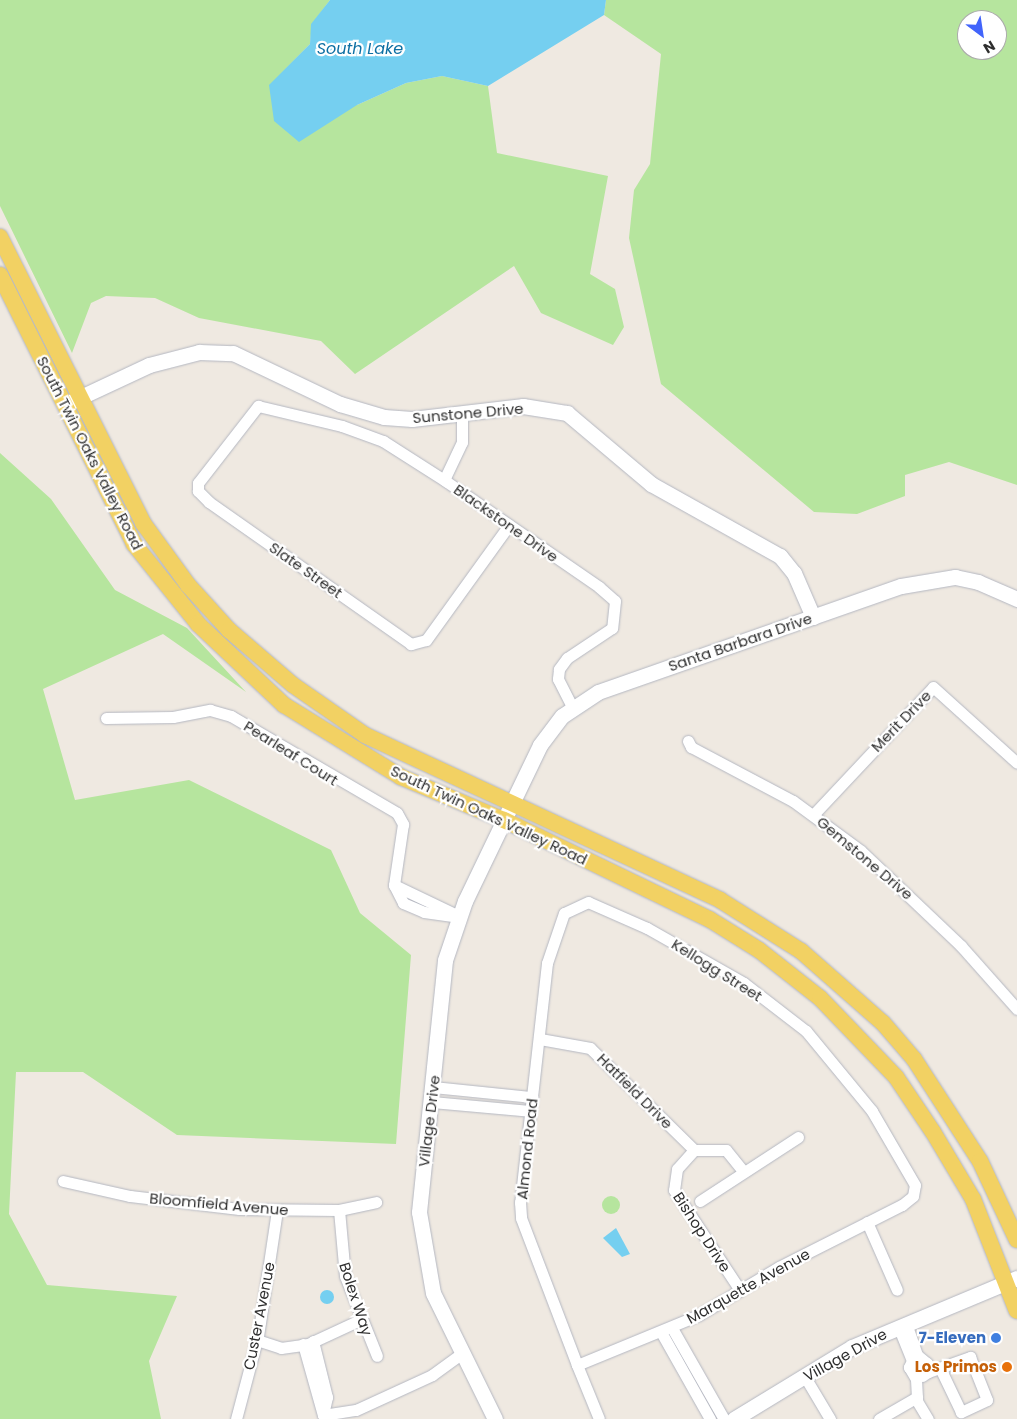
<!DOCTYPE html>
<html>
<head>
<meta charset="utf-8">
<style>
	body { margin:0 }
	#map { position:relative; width:1017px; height:1419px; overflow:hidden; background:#efe9e1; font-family:Poppins,sans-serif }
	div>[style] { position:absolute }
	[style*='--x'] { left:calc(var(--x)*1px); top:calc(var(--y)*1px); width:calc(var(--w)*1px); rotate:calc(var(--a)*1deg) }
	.green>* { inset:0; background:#b6e59e }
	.round { border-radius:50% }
	.water>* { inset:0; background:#75cff0 }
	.roads { filter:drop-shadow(0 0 1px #b4b7c1) drop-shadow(0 0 1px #b4b7c1) }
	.street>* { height:11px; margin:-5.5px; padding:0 5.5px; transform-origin:5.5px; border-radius:5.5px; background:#fff }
	.secondary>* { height:15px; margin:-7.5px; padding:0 7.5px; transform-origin:7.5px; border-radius:7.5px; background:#fff }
	.primary>* { height:16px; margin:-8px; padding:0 8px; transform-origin:8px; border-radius:8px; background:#f2d163 }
	.dots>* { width:14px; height:14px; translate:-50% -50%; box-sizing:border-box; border:2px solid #fff; border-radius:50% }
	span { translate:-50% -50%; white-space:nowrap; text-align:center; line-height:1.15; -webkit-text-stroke:4.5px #fff; paint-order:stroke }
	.street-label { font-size:15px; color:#2e2e2e }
	.shop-label { font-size:15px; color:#366cbe; font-weight:700 }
	.right { translate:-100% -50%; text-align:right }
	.food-label { font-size:15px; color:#c56008; font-weight:700 }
	.water-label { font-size:16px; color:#0d6fa3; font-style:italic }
	.north { position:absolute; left:957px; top:10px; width:50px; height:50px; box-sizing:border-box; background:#fff; border:1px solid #ababab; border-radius:50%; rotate:149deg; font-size:14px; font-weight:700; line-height:20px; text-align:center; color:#2e2e2e }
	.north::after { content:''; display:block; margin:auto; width:18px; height:22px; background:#4264fb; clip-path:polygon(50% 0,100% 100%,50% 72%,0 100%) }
</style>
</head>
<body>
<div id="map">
	<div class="green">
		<div style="clip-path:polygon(0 0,330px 0,312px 24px,310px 44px,270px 85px,357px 105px,406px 83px,442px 76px,488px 86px,497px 153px,608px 176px,590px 274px,615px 289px,624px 327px,613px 345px,541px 313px,514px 266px,355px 374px,321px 341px,199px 318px,155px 298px,106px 296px,91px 303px,72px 353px,0 206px)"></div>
		<div style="clip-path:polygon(evenodd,606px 0,1017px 0,1017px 485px,949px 462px,905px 475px,905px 496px,857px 514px,814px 512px,661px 384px,629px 238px,634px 190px,650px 164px,661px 54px,604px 15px,606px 0,967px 20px,997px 20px,997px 50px,967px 50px,967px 20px)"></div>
		<div style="clip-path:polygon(0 453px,51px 499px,115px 590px,187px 628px,246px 692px,163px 634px,43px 689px,75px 800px,189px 780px,331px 850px,360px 913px,411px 955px,396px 1144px,177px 1135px,83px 1072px,16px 1072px,9px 1214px,47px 1285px,177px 1296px,149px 1361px,161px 1419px,0 1419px)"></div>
		<div class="round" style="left:602px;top:1196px;width:18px;height:18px"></div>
	</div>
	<div class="water">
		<div style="clip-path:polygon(330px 0,606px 0,604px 15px,488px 86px,442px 76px,406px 83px,357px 105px,299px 142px,274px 121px,269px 85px,310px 44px,311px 24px)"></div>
		<div style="clip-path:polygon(616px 1228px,630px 1254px,622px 1257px,603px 1238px)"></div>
		<div class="round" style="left:320px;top:1290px;width:14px;height:14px"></div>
	</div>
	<div class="roads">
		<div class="street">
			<div style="--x:444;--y:480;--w:42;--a:-64.7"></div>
			<div style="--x:462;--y:442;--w:29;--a:-90"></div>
			<div style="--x:509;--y:525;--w:142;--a:125.8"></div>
			<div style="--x:426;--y:640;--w:16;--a:165"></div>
			<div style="--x:411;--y:644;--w:247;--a:-144.9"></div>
			<div style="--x:209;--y:502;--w:16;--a:-135"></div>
			<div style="--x:198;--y:491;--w:8;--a:-90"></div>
			<div style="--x:198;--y:483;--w:98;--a:-52.1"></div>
			<div style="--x:258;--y:406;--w:86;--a:13.4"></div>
			<div style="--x:342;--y:426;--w:44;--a:20.1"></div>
			<div style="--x:383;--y:441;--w:76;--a:32.6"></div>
			<div style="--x:447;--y:482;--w:185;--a:34.6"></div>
			<div style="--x:599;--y:587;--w:21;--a:41"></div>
			<div style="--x:615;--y:601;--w:27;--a:96"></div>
			<div style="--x:612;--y:628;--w:54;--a:146.3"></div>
			<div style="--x:567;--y:658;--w:14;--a:126"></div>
			<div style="--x:559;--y:669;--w:10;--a:96"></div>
			<div style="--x:558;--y:679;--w:33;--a:63"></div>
			<div style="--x:106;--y:718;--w:67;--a:-0.9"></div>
			<div style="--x:173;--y:717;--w:38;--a:-11"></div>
			<div style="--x:210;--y:710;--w:22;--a:16"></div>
			<div style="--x:231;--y:716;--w:192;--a:30.3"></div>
			<div style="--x:397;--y:813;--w:13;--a:61"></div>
			<div style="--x:403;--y:824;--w:62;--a:98.4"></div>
			<div style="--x:394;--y:885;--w:20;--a:63"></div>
			<div style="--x:403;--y:903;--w:23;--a:23"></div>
			<div style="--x:424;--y:912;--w:36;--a:8"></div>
			<div style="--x:688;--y:741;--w:7;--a:63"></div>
			<div style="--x:691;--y:747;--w:115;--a:27.9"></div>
			<div style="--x:793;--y:801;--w:84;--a:36.3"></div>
			<div style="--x:861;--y:851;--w:138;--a:43.5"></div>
			<div style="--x:961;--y:946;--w:84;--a:48.4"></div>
			<div style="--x:813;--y:815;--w:175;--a:-46.8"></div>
			<div style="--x:933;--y:687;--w:113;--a:42.1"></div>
			<div style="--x:394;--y:885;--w:70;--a:25.5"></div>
			<div style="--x:540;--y:1039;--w:51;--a:10.2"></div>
			<div style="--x:590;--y:1048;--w:146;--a:44.4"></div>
			<div style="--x:433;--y:1087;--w:100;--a:5.8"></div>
			<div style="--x:432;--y:1102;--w:98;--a:5.2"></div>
			<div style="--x:694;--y:1150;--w:25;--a:132"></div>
			<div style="--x:677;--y:1169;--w:21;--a:98"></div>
			<div style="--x:674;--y:1190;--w:120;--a:56.6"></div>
			<div style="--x:694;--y:1150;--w:32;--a:0"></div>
			<div style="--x:726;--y:1150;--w:28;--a:51"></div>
			<div style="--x:63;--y:1181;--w:69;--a:12.6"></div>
			<div style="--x:130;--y:1196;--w:110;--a:6.8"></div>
			<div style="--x:239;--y:1209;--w:100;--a:0.6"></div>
			<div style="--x:339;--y:1210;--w:38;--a:-12"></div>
			<div style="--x:700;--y:1201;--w:117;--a:-33.1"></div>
			<div style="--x:339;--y:1210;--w:66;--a:84.8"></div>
			<div style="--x:345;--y:1276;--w:86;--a:68.2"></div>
			<div style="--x:867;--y:1222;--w:74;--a:66.2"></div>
			<div style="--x:906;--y:1323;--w:34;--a:71"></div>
			<div style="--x:917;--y:1355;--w:13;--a:39"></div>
			<div style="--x:927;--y:1363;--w:9;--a:84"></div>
			<div style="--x:928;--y:1372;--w:7;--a:146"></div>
			<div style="--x:898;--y:1326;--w:38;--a:68"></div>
			<div style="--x:912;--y:1361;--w:7;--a:117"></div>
			<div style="--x:909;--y:1367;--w:14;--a:60"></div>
			<div style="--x:916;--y:1379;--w:22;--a:87"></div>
			<div style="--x:917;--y:1401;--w:21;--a:59"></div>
			<div style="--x:672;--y:1328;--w:105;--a:60.3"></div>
			<div style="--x:661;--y:1332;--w:100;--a:60.6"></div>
			<div style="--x:257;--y:1340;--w:25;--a:18"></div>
			<div style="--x:281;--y:1348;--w:27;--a:-8"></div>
			<div style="--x:308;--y:1344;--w:57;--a:-24.8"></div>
			<div style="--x:313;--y:1341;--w:58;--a:76"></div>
			<div style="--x:327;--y:1397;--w:18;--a:103"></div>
			<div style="--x:303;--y:1344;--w:74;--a:74.3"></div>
			<div style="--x:577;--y:1365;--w:132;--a:-22.3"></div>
			<div style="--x:699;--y:1315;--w:93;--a:-31"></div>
			<div style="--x:779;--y:1267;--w:138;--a:-26.8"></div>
			<div style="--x:902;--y:1205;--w:14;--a:-39"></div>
			<div style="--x:913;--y:1196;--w:11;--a:-80"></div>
			<div style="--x:915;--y:1185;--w:86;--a:-120.2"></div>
			<div style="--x:872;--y:1111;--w:104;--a:-129.5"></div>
			<div style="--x:806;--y:1031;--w:78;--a:-142.3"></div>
			<div style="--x:744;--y:983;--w:112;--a:-150.4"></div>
			<div style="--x:647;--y:928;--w:64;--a:-156.2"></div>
			<div style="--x:588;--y:902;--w:26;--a:155"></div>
			<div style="--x:564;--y:913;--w:53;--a:108.8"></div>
			<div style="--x:547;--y:963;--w:241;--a:96.4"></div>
			<div style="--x:520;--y:1202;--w:16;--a:86"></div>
			<div style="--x:521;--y:1218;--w:157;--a:69.1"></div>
			<div style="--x:577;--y:1365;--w:58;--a:67.8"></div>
			<div style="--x:928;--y:1372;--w:45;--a:-19.7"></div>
			<div style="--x:970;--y:1357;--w:46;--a:68.4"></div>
			<div style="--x:987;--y:1400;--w:29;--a:155"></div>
			<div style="--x:961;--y:1412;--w:47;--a:-115.5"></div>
			<div style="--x:805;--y:1377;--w:49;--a:59.2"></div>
			<div style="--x:323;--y:1415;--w:33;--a:-9"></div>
			<div style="--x:356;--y:1410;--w:84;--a:-24.7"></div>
			<div style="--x:432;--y:1375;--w:37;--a:-36"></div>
			<div style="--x:236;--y:1419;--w:86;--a:-75.2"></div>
			<div style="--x:258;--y:1336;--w:126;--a:-81.4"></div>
			<div style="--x:879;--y:1419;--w:44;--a:-30.1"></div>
		</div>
		<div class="secondary">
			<div style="--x:70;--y:402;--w:87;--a:-25.1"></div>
			<div style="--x:149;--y:365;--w:52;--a:-14.6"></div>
			<div style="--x:199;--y:352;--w:34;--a:2"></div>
			<div style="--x:233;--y:353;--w:119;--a:25.5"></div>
			<div style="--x:340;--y:404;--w:46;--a:16.5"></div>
			<div style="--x:384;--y:417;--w:28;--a:4"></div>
			<div style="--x:412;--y:419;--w:112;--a:-6.7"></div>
			<div style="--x:523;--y:406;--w:45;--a:9"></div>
			<div style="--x:567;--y:413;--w:110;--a:40.2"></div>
			<div style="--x:651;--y:484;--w:148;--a:29.2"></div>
			<div style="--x:780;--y:556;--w:22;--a:51"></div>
			<div style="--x:794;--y:573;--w:48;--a:66.6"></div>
			<div style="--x:495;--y:1419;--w:140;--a:-116.2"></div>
			<div style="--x:433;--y:1293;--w:82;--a:-99.8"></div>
			<div style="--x:419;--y:1212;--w:253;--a:-84.1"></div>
			<div style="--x:445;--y:960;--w:62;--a:-71.3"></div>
			<div style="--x:465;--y:901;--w:173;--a:-64.3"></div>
			<div style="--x:540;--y:745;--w:36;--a:-53"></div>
			<div style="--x:562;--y:716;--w:43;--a:-33.7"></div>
			<div style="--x:598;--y:692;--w:321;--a:-19.3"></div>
			<div style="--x:901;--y:586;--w:55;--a:-9.5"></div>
			<div style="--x:955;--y:577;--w:24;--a:12"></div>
			<div style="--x:978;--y:582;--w:43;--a:23.6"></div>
			<div style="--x:734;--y:1419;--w:138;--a:-31.4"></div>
			<div style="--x:852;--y:1347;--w:179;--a:-22.7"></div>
		</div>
		<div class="primary">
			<div style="--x:0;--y:237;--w:320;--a:63.4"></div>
			<div style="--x:143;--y:523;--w:77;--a:54"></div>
			<div style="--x:188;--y:585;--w:61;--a:47.7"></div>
			<div style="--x:229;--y:630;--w:84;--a:40.7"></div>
			<div style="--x:293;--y:685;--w:88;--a:34.8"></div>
			<div style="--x:365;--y:735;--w:391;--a:24.9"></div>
			<div style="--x:720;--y:900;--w:96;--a:32.2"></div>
			<div style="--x:801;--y:951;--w:109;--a:41.3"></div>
			<div style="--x:883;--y:1023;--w:48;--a:49.3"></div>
			<div style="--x:914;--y:1059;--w:121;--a:57.1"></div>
			<div style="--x:980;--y:1161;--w:87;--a:64.9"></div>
			<div style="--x:0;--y:275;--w:301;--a:63.5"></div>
			<div style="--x:134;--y:544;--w:102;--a:51.3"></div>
			<div style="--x:198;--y:624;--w:118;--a:43.3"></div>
			<div style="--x:284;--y:705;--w:137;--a:31.6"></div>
			<div style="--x:401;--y:777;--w:112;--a:22.7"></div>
			<div style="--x:504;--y:820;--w:228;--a:25.8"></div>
			<div style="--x:709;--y:919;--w:59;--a:31.8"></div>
			<div style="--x:759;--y:950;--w:78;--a:38.2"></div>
			<div style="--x:820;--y:998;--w:110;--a:46.1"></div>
			<div style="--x:896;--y:1077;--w:66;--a:56.1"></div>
			<div style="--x:933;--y:1132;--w:78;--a:59.2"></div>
			<div style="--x:973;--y:1199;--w:120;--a:68.6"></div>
		</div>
	</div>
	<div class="dots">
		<div style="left:996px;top:1338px;background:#3f7fe0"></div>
		<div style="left:1007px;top:1367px;background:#e8710a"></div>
	</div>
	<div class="street-label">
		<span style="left:468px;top:413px;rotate:-5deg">Sunstone Drive</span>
		<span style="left:90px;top:453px;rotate:63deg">South Twin Oaks Valley Road</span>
		<span style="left:506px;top:523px;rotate:35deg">Blackstone Drive</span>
		<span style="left:306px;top:570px;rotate:35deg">Slate Street</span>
		<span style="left:740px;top:642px;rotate:-19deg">Santa Barbara Drive</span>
		<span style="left:901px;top:721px;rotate:-46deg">Merit Drive</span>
		<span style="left:291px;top:753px;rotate:32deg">Pearleaf Court</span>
		<span style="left:489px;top:815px;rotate:25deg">South Twin Oaks Valley Road</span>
		<span style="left:865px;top:858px;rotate:40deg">Gemstone Drive</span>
		<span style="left:717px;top:970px;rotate:32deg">Kellogg Street</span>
		<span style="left:635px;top:1091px;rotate:45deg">Hatfield Drive</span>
		<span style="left:429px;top:1121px;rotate:-83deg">Village Drive</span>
		<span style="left:527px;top:1149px;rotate:-84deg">Almond Road</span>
		<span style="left:219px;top:1204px;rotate:5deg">Bloomfield Avenue</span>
		<span style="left:702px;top:1232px;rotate:57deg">Bishop Drive</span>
		<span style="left:748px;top:1286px;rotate:-29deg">Marquette Avenue</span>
		<span style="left:356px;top:1299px;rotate:72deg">Bolex Way</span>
		<span style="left:259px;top:1316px;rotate:-79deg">Custer Avenue</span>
		<span style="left:845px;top:1355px;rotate:-29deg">Village Drive</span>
	</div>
	<div class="shop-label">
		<span class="right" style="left:986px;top:1338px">7-Eleven</span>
	</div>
	<div class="food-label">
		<span class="right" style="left:997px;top:1367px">Los Primos</span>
	</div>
	<div class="water-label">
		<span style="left:360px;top:49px">South Lake</span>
	</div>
	<div class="north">N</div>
</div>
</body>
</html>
